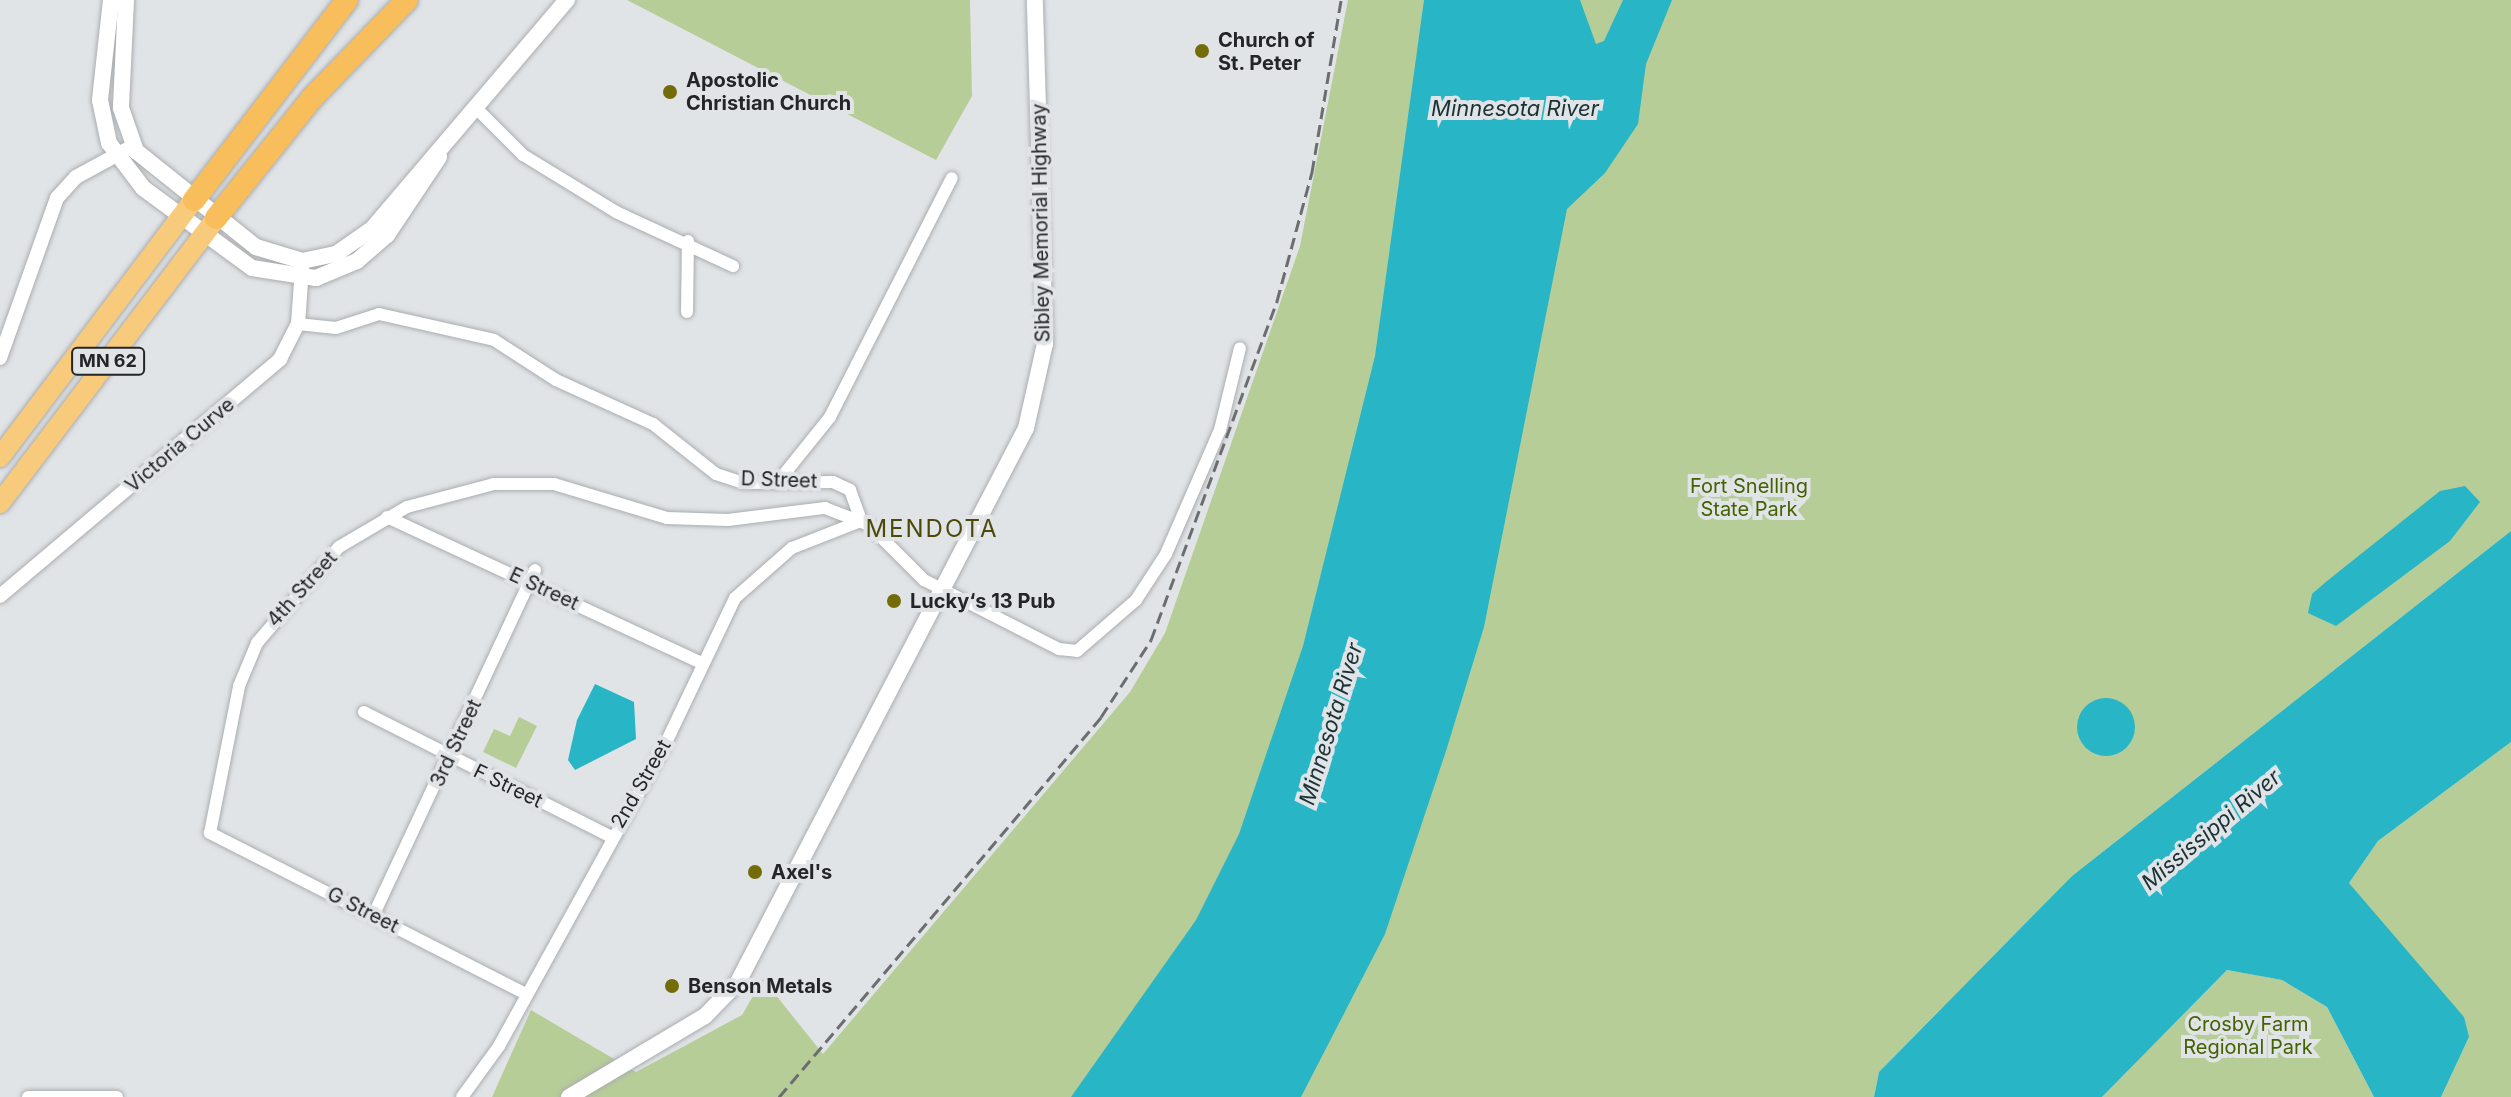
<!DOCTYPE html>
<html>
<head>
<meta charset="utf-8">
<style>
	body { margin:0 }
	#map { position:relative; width:2511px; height:1097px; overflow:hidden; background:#e1e4e7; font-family:Inter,sans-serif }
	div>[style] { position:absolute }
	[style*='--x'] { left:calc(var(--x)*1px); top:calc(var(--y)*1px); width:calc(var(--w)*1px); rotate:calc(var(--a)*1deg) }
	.green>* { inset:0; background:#b7cd98 }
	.water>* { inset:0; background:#28b6c7 }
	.round { border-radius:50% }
	.roads { filter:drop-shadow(0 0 2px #aaadaf) drop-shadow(0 0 2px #aaadaf) }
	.minor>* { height:12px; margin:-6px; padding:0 6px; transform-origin:6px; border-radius:6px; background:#fff }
	.tertiary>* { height:14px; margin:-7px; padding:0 7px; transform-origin:7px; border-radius:7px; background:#fff }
	.secondary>* { height:16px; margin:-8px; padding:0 8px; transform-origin:8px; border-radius:8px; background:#fff }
	.trunk>* { height:20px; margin:-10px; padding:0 10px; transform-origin:10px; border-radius:10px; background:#f8cb7c }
	.motorway>* { height:22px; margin:-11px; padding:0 11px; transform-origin:11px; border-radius:11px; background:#f7be5b }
	.rail>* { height:3px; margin-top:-1.5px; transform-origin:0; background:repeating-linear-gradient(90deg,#6c6d6f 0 12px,transparent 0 18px) }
	.dots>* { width:22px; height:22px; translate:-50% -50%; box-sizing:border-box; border:4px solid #e1e4e7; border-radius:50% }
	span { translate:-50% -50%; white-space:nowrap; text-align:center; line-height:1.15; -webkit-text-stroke:8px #e1e4e7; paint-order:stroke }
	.shield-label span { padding:2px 6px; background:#e1e4e7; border:2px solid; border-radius:6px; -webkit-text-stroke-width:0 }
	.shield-label { font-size:18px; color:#242526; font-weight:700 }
	.poi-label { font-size:20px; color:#242526; font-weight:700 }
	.left { translate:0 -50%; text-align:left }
	.street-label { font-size:20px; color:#242526 }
	.park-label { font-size:20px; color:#456100 }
	.water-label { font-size:22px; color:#1b3235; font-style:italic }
	.quarter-label { font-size:24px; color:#4d4907; letter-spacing:2px }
</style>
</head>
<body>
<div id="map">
	<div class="green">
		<div style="clip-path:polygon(627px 0,970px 0,972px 96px,936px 160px)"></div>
		<div style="clip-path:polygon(1348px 0,2511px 0,2511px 531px,2072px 876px,1879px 1072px,1874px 1097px,492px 1097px,531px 1010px,636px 1072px,742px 1015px,763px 979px,823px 1054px,1130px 692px,1165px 633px,1300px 246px)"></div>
		<div style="clip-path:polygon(519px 717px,537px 726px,516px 768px,483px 752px,494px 729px,510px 736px)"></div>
		<div style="clip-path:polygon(2511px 742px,2511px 1097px,2441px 1097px,2469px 1037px,2349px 883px,2378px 841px)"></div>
		<div style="clip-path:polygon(2227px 970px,2282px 980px,2327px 1007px,2374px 1097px,2102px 1097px)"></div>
	</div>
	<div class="water">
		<div style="clip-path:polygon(1424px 0,1580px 0,1596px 44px,1604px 41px,1623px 0,1672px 0,1646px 64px,1638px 124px,1605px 173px,1567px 209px,1484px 627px,1446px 751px,1385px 934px,1301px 1097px,1071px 1097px,1196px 920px,1239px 834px,1303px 646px,1375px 356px)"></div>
		<div style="clip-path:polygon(2465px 486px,2480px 502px,2450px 541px,2336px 626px,2308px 613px,2312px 594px,2327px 581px,2440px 491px)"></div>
		<div style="clip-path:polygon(2511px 531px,2511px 742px,2378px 841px,2349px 883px,2464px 1017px,2469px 1037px,2441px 1097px,2374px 1097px,2327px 1007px,2282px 980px,2227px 970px,2102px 1097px,1874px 1097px,1879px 1072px,2072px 876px)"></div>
		<div style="clip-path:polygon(595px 684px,634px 702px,636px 739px,575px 770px,568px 760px,577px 720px)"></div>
		<div class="round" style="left:2077px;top:698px;width:58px;height:58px"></div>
	</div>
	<div class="roads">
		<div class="minor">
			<div style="--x:478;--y:110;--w:64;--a:45"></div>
			<div style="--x:523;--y:155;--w:109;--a:31.5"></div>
			<div style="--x:616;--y:212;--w:129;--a:24.8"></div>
			<div style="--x:687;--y:312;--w:71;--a:-89.2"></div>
			<div style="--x:298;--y:324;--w:38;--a:6"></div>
			<div style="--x:336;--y:328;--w:45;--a:-18"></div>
			<div style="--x:379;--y:314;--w:118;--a:12.7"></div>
			<div style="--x:494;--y:340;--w:74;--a:32.8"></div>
			<div style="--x:556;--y:380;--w:107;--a:24.4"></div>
			<div style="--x:653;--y:424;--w:80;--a:38.4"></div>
			<div style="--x:716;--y:474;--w:29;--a:18"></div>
			<div style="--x:744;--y:483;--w:89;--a:-0.6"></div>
			<div style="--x:833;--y:482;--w:19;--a:25"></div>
			<div style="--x:850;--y:490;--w:33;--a:70"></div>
			<div style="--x:777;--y:483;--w:85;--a:-51.2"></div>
			<div style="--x:830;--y:417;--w:268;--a:-63"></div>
			<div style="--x:387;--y:517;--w:345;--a:24.9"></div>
			<div style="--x:364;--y:712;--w:277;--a:26.8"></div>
			<div style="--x:373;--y:916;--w:382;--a:-64.9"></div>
			<div style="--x:526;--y:994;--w:355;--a:-153"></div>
			<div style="--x:210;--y:833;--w:150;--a:-78.8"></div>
			<div style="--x:239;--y:686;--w:47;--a:-67.3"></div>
			<div style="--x:257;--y:643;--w:126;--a:-49.5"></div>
			<div style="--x:339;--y:547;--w:79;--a:-30.5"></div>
			<div style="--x:407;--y:507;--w:90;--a:-14.8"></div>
			<div style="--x:494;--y:484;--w:60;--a:0"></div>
			<div style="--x:554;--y:484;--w:118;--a:16.7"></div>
			<div style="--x:667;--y:518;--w:61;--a:1.9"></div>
			<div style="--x:728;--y:520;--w:98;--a:-7.1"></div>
			<div style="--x:825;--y:508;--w:47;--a:21.1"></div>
			<div style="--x:869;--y:525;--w:78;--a:45"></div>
			<div style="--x:924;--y:580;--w:152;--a:27.1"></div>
			<div style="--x:1059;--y:649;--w:18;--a:6"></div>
			<div style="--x:1077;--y:651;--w:78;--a:-40.8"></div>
			<div style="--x:1136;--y:600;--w:55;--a:-56.9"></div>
			<div style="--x:1166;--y:554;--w:135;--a:-66.5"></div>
			<div style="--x:1220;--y:430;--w:84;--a:-76.3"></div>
			<div style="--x:28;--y:1097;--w:89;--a:0"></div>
			<div style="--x:462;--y:1097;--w:63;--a:-54"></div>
			<div style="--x:499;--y:1046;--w:339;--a:-61.1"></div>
			<div style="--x:663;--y:749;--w:167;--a:-64.5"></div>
			<div style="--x:735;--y:598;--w:76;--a:-41.3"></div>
			<div style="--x:792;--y:548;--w:74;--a:-21.4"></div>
		</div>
		<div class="tertiary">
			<div style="--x:0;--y:358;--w:170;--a:-70.4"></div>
			<div style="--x:57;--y:198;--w:28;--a:-48"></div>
			<div style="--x:76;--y:177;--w:65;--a:-28.5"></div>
			<div style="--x:0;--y:596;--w:367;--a:-40.2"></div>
			<div style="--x:280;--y:359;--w:39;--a:-63"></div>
			<div style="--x:298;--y:324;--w:56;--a:-85.9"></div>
		</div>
		<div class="secondary">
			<div style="--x:111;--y:0;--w:101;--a:96.3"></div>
			<div style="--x:100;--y:100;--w:44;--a:78.2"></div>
			<div style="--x:109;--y:143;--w:56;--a:52.9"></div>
			<div style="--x:143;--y:188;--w:135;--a:36.3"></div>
			<div style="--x:252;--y:268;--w:65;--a:8.9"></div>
			<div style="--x:316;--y:278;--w:44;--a:-22.5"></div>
			<div style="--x:357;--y:261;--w:40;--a:-41"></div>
			<div style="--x:387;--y:235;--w:94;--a:-56.3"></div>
			<div style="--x:126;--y:0;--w:108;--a:92.7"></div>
			<div style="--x:121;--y:108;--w:46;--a:70.8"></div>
			<div style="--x:136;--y:151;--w:154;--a:38.7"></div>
			<div style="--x:256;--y:247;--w:48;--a:16.9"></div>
			<div style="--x:302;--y:261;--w:35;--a:-12"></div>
			<div style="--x:336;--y:254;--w:44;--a:-34.8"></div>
			<div style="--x:372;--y:229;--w:301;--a:-49.6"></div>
			<div style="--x:569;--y:1097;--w:158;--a:-30.8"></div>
			<div style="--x:705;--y:1016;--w:47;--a:-45.9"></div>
			<div style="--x:738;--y:982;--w:624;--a:-62.53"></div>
			<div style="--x:1026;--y:428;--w:86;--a:-77.3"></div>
			<div style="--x:1045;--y:344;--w:344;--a:-91.7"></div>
		</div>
		<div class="trunk">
			<div style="--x:0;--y:457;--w:322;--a:-53"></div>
			<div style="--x:0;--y:503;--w:358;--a:-52.8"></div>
		</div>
		<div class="motorway">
			<div style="--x:194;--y:200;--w:252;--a:-52.6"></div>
			<div style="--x:216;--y:218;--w:154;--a:-51.3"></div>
			<div style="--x:312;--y:98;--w:136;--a:-45.9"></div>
		</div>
	</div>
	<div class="rail">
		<div style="--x:779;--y:1097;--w:498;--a:-49.7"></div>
		<div style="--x:1101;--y:717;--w:92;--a:-57"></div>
		<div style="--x:1151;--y:640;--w:362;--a:-69.6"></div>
		<div style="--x:1277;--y:301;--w:134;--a:-74.8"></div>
		<div style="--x:1312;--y:172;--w:174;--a:-80.4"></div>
	</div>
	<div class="dots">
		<div style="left:1202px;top:51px;background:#736c08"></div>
		<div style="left:670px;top:92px;background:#736c08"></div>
		<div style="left:894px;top:601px;background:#736c08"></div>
		<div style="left:755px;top:872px;background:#736c08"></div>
		<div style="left:672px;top:986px;background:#736c08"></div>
	</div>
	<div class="shield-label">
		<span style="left:108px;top:361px">MN 62</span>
	</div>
	<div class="poi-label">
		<span class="left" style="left:1218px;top:52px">Church of<br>St. Peter</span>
		<span class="left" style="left:686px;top:92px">Apostolic<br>Christian Church</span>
		<span class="left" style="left:910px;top:601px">Lucky‘s 13 Pub</span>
		<span class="left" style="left:771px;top:872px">Axel's</span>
		<span class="left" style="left:688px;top:986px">Benson Metals</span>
	</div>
	<div class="street-label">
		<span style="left:1041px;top:223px;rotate:-91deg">Sibley Memorial Highway</span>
		<span style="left:180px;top:445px;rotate:-40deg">Victoria Curve</span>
		<span style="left:779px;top:480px;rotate:2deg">D Street</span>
		<span style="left:302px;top:589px;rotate:-48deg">4th Street</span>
		<span style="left:544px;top:589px;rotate:25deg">E Street</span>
		<span style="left:456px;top:743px;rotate:-65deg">3rd Street</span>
		<span style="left:641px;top:784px;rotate:-60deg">2nd Street</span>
		<span style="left:508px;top:786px;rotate:26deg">F Street</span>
		<span style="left:363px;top:910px;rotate:27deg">G Street</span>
	</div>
	<div class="park-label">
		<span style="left:1749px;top:498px">Fort Snelling<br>State Park</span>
		<span style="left:2248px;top:1036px">Crosby Farm<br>Regional Park</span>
	</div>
	<div class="water-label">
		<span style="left:1515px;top:109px">Minnesota River</span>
		<span style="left:1331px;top:724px;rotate:-73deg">Minnesota River</span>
		<span style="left:2211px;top:830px;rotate:-40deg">Mississippi River</span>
	</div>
	<div class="quarter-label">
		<span style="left:932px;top:529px">MENDOTA</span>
	</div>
</div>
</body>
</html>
